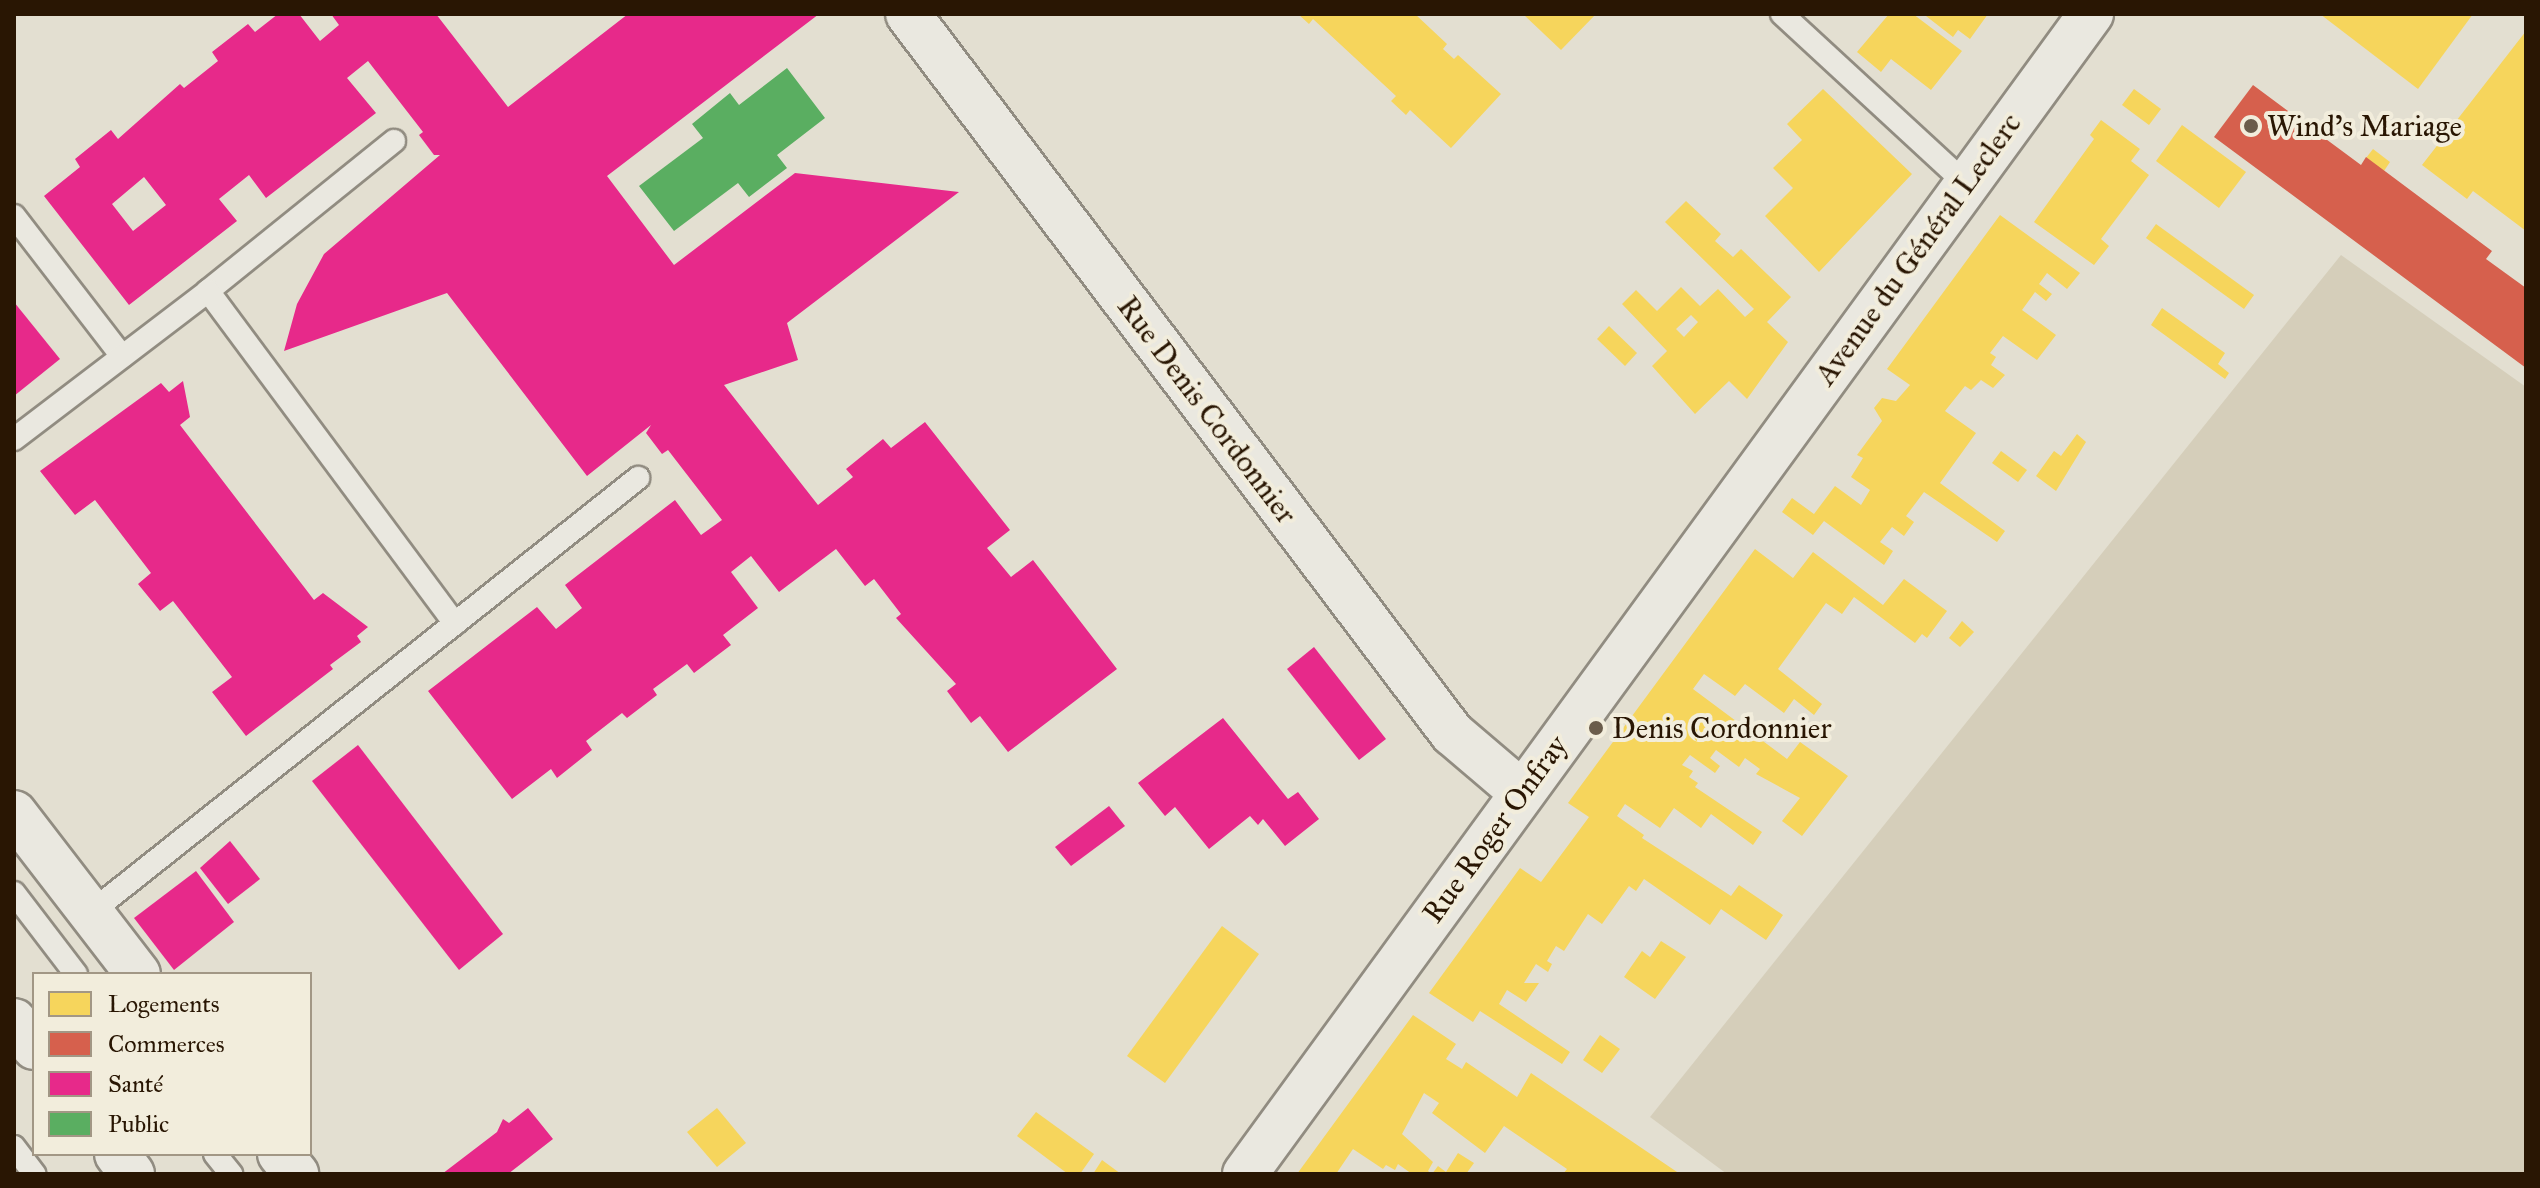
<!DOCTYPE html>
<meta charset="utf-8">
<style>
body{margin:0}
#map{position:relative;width:2540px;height:1188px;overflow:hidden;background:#e3dfd1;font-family:"IM FELL Great Primer",serif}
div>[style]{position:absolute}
.green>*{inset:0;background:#d5ceba}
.homes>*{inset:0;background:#f6d55c}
.shops>*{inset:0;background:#d6604d}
.health>*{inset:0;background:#e7298a}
.public>*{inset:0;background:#5aae61}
.roads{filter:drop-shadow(2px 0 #918c81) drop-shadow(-2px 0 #918c81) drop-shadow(0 2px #918c81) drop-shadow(0 -2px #918c81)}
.lane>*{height:22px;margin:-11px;padding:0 11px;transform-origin:11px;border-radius:11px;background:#eae8e0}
.street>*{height:44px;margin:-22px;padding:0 22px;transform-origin:22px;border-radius:22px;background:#eae8e0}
.secondary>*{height:44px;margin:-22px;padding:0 22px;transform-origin:22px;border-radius:22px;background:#eae8e0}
.dots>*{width:22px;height:22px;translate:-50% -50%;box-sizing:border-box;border:4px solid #f2eddc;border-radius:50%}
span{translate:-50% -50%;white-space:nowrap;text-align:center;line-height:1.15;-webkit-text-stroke:8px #f2eddc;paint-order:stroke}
.poi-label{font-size:30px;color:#291603}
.left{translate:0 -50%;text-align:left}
.street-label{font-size:30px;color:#291603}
.frame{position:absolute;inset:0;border:16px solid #291603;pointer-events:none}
.legend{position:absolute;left:32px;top:972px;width:280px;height:184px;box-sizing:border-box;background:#f2eddc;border:2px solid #a29785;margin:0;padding:10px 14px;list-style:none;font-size:24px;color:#291603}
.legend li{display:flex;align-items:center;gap:16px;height:40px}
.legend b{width:40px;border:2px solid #a29785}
</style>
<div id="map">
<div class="green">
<i style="clip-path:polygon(2341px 255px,2526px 387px,2526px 1174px,1727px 1174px,1650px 1117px)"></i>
</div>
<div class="homes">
<i style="clip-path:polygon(1298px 14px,1415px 14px,1447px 44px,1443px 49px,1454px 59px,1458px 55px,1501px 94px,1451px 148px,1410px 110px,1406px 115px,1391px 101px,1396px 96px,1313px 19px,1309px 24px)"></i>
<i style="clip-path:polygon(1523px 14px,1596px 14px,1561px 50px)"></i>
<i style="clip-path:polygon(1889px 14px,1913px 14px,1962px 51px,1931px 90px,1891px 59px,1881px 72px,1857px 52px)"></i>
<i style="clip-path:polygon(1988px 14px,1970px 39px,1958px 30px,1953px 37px,1926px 16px)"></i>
<i style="clip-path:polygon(2320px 14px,2473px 14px,2418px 89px)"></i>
<i style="clip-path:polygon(2526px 31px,2526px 231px,2473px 191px,2467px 199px,2422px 165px)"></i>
<i style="clip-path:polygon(1823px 89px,1912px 174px,1819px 272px,1765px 216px,1793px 188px,1773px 168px,1802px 140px,1787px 124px)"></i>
<i style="clip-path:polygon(2134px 89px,2161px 109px,2149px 125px,2122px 105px)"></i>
<i style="clip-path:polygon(2101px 120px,2140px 149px,2131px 161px,2149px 175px,2101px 239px,2109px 246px,2094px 265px,2034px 222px,2094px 139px,2090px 135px)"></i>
<i style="clip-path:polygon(2182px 125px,2246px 172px,2219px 208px,2156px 161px)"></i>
<i style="clip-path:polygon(2373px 149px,2390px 162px,2384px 171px,2366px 158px)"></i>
<i style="clip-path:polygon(evenodd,1686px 201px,1721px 234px,1715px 241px,1733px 257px,1741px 249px,1791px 297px,1767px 322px,1788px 342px,1747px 399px,1729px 381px,1695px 414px,1652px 366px,1667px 351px,1622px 304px,1636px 290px,1657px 311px,1681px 287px,1700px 306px,1718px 289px,1745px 317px,1754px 309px,1665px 222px,1686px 201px,1691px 315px,1698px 322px,1684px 337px,1676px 329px,1691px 315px)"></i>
<i style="clip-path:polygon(2000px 215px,2080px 273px,2067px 289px,2047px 273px,2039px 284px,2052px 294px,2046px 301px,2035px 292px,2022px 310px,2056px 335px,2037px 360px,2003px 336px,1990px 353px,1996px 357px,1991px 365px,2005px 375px,1993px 388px,1981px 380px,1971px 390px,1965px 386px,1945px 411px,1976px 433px,1940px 483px,2005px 531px,1997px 542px,1924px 492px,1906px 516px,1914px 522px,1904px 536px,1892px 527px,1880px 542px,1893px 551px,1884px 565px,1824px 521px,1813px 535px,1782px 512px,1792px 498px,1814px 514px,1835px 486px,1861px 505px,1870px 490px,1851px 477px,1863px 458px,1857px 455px,1882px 421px,1874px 408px,1882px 398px,1896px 401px,1910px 385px,1887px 369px)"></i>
<i style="clip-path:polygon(2156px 224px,2254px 295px,2244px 309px,2146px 238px)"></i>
<i style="clip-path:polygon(2162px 308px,2225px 353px,2218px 364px,2229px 373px,2225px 379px,2151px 325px)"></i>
<i style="clip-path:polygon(1609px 326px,1637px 353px,1625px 366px,1597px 339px)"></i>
<i style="clip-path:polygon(2077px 434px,2086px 442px,2056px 491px,2036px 476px,2054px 451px,2061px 456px)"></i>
<i style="clip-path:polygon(2001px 451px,2027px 470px,2018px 482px,1992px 463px)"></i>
<i style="clip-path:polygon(1755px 549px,1793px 578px,1813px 552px,1883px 605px,1904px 579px,1947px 611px,1927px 638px,1922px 634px,1915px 643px,1854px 597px,1842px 614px,1826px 603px,1778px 669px,1822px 704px,1814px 715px,1794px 699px,1784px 713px,1745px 684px,1735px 696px,1704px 674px,1693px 689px,1787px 759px,1800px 742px,1848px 776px,1802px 836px,1782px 821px,1800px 798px,1756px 774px,1760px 769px,1745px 758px,1739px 767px,1716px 750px,1710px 758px,1720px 766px,1715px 773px,1690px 755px,1682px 765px,1693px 771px,1689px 777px,1698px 783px,1695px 787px,1762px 832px,1753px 845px,1711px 814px,1701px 828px,1674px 808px,1660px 828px,1625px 804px,1617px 816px,1644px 835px,1642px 838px,1731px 896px,1739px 885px,1783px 915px,1766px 940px,1721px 909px,1710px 925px,1644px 879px,1636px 891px,1629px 886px,1602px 924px,1588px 914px,1564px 951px,1556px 946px,1547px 961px,1552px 964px,1548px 972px,1536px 964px,1524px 983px,1539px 983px,1526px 1002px,1507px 990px,1499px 1004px,1570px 1052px,1562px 1064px,1480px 1011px,1473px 1022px,1429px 993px,1520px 868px,1541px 882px,1589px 817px,1568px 803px)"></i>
<i style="clip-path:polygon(1962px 621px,1974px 632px,1960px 647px,1949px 638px)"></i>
<i style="clip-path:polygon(1222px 926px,1259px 954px,1165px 1083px,1127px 1056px)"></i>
<i style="clip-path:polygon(1661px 941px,1686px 957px,1655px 999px,1624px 977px,1642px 951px,1650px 957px)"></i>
<i style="clip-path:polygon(1413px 1015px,1456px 1044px,1446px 1059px,1462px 1069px,1466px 1062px,1517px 1097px,1531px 1073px,1680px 1174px,1563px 1174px,1567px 1169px,1504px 1126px,1485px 1153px,1432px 1113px,1439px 1103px,1424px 1093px,1402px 1134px,1433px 1162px,1428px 1171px,1432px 1174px,1438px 1166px,1446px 1172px,1458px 1153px,1474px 1163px,1466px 1174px,1412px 1174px,1398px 1164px,1395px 1170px,1386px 1165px,1383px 1169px,1353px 1149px,1336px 1174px,1297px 1174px)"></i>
<i style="clip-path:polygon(1600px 1035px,1620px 1049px,1602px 1073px,1583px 1060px)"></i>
<i style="clip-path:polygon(717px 1108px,746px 1143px,717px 1167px,687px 1132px)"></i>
<i style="clip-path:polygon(1036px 1112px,1094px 1154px,1080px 1174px,1068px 1174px,1017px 1136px)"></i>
<i style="clip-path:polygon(1102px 1160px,1121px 1174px,1093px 1174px)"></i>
</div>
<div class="shops">
<i style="clip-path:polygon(2253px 85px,2361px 165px,2366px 157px,2492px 251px,2486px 259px,2526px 288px,2526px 368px,2214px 137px)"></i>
</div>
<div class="health">
<i style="clip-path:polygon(evenodd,278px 14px,299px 14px,320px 41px,339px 25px,331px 14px,436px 14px,508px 107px,628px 14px,819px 14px,607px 176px,674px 265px,795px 173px,959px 192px,787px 323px,798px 360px,724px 385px,818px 505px,853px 477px,846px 469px,883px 439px,891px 448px,925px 422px,1010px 530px,987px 548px,1011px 577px,1033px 560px,1117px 669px,1008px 752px,980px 716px,971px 723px,947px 691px,956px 684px,896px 618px,901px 614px,874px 579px,865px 586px,836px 549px,779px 592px,751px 556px,731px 572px,758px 608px,723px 635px,731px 645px,694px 673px,687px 664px,653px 689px,657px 695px,627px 718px,622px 713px,586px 741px,592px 750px,557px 778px,551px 769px,512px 799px,428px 691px,537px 607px,556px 629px,582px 608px,565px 585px,675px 500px,701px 535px,722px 520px,668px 450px,662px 454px,646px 433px,651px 425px,587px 476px,447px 293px,284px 351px,297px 304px,324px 254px,440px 155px,434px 155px,419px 135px,423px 132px,368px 61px,347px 78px,376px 113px,266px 198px,249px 175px,219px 199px,237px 221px,129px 305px,44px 196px,80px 167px,75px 159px,111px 130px,118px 139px,180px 84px,184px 88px,218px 61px,212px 52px,248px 24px,255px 32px,278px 14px,144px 177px,166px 205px,133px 231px,112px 204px,144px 177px)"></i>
<i style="clip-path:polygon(14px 302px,60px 359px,14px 396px)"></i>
<i style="clip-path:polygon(183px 381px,190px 417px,180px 425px,314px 600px,323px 593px,368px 627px,357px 636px,361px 642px,330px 665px,333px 669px,246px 736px,212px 692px,232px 677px,173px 601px,160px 611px,138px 584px,151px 573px,95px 500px,75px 515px,40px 471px,161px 383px,169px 392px)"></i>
<i style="clip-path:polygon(1314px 647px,1386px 739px,1359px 760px,1287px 669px)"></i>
<i style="clip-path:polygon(1223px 718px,1288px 799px,1298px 792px,1319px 819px,1285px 846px,1263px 819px,1258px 825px,1250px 816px,1209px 849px,1175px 807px,1165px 816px,1138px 783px)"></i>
<i style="clip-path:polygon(358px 745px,503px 934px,459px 970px,312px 781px)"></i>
<i style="clip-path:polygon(1109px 806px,1125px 826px,1071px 866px,1055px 847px)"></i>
<i style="clip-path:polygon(230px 841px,260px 879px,228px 904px,200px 868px)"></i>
<i style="clip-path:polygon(196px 871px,234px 922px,174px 970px,134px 918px)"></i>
<i style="clip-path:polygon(528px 1108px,553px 1139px,508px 1174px,442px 1174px,497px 1132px,503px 1119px,509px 1123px)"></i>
</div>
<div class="public">
<i style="clip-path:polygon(787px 68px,825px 118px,777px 155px,787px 168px,749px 197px,738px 183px,674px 231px,639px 186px,703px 138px,692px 124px,730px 93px,739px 105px)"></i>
</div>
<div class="roads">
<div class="lane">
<i style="left:1782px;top:14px;width:251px;rotate:42.7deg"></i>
<i style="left:14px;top:216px;width:177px;rotate:52.4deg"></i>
<i style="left:208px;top:291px;width:239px;rotate:-38.9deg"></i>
<i style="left:14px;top:439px;width:244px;rotate:-37.3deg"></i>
<i style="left:208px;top:291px;width:414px;rotate:53.4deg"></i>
<i style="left:14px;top:893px;width:102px;rotate:52.6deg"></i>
<i style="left:90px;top:913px;width:700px;rotate:-38.44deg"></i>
<i style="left:14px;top:1147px;width:34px;rotate:53deg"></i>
<i style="left:215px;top:1154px;width:26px;rotate:51deg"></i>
</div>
<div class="street">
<i style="left:908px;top:14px;width:902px;rotate:52.89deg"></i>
<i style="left:1452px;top:733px;width:91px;rotate:40.5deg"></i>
<i style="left:14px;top:813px;width:203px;rotate:52.4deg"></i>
<i style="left:280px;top:1154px;width:26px;rotate:51deg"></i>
</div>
<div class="secondary">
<i style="left:14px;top:1021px;width:33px;rotate:52deg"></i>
<i style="left:117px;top:1154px;width:25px;rotate:53deg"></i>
<i style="left:1245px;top:1174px;width:1436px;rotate:-53.9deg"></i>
</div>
</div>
<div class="dots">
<i style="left:2251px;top:126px;background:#6a5c4b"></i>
<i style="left:1596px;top:728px;background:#6a5c4b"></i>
</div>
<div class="poi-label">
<span class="left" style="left:2267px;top:126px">Wind's Mariage</span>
<span class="left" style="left:1612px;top:728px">Denis Cordonnier</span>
</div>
<div class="street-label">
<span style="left:1918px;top:249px;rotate:-54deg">Avenue du Général Leclerc</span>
<span style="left:1207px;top:410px;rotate:53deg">Rue Denis Cordonnier</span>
<span style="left:1495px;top:829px;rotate:-54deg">Rue Roger Onfray</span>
</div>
<div class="frame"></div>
<ul class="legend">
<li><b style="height:22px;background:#f6d55c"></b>Logements</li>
<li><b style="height:22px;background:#d6604d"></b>Commerces</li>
<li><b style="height:22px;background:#e7298a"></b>Santé</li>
<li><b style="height:22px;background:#5aae61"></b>Public</li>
</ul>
</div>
